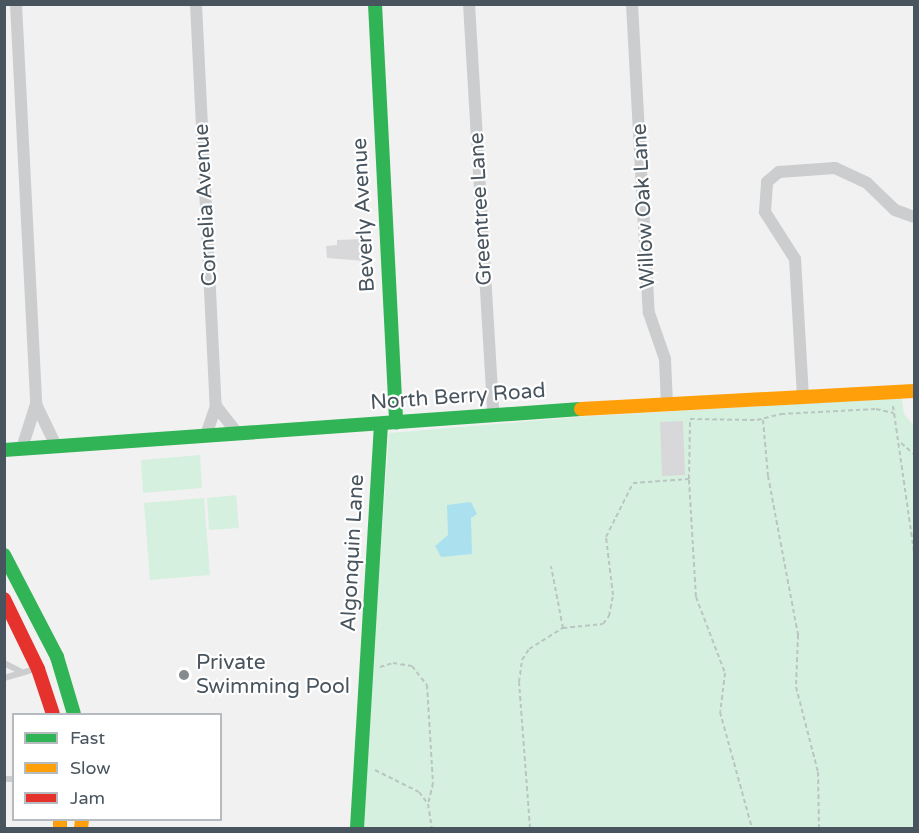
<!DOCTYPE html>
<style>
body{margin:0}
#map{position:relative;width:919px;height:833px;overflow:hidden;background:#f2f1f1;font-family:"Varela Round",sans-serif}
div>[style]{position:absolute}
.green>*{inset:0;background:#d6f0df}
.water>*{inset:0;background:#abe1ee}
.building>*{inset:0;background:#d8d8da}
.path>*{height:2px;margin-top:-1px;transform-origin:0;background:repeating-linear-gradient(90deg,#b9c5c1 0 4.5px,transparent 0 7.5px)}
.lane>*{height:6px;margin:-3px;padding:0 3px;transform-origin:3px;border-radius:3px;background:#cbcdcf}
.street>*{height:12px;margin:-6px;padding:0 6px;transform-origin:6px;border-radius:6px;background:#cbcdcf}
.fast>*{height:14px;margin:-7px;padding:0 7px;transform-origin:7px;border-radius:7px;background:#30b455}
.slow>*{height:14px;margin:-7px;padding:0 7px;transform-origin:7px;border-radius:7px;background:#ff9f0a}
.jam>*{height:14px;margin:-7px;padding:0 7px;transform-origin:7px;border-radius:7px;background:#e5322d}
.dots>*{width:16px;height:16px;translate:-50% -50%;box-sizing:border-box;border:3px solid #fff;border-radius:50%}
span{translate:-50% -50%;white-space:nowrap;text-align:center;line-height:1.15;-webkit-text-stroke:4.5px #fff;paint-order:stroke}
.street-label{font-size:21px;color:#48545e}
.poi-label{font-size:21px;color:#48545e}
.left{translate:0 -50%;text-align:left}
.frame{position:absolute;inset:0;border:6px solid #48545e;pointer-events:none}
.legend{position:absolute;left:12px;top:713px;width:210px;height:108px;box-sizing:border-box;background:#fff;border:2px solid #b6bbbf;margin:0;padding:8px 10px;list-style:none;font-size:18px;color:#48545e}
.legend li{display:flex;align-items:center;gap:12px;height:30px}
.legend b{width:30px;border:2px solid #b6bbbf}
</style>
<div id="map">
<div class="green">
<i style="clip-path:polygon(902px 398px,904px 414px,914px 426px,914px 828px,361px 828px,389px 433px,590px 416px)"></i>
<i style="clip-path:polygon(200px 455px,202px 488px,143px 493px,141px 460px)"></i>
<i style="clip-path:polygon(236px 495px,239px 528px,209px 530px,207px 498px)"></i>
<i style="clip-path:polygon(204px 498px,210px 575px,150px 580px,144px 503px)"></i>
</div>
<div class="water">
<i style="clip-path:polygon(471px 502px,477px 514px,471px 518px,472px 554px,441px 557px,435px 546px,448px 535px,447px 505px)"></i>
</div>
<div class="building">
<i style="clip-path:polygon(363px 239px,364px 261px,327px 258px,326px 246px,337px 245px,337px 240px)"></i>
<i style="clip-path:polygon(683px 421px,685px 475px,662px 476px,660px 422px)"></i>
</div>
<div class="path">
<i style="left:893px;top:406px;width:148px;rotate:81.8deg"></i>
<i style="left:763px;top:420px;width:56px;rotate:84.9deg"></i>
<i style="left:768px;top:476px;width:162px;rotate:79.3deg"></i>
<i style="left:798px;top:635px;width:52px;rotate:92.2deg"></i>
<i style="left:796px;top:687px;width:88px;rotate:75.5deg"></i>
<i style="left:818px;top:772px;width:56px;rotate:89deg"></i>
<i style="left:901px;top:443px;width:17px;rotate:40deg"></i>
<i style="left:689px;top:480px;width:117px;rotate:86.6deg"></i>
<i style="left:696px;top:597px;width:81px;rotate:69.1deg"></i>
<i style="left:725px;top:673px;width:39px;rotate:97deg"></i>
<i style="left:720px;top:712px;width:120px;rotate:74.6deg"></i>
<i style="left:563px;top:628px;width:40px;rotate:-5.7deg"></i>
<i style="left:603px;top:624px;width:10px;rotate:-53deg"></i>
<i style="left:609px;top:616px;width:21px;rotate:-79deg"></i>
<i style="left:613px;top:595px;width:58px;rotate:-96.9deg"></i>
<i style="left:606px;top:537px;width:60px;rotate:-63.4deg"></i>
<i style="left:633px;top:483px;width:56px;rotate:-4.1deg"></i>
<i style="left:689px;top:479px;width:60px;rotate:-89deg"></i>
<i style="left:690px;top:419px;width:67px;rotate:0.9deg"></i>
<i style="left:757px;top:420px;width:25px;rotate:-14deg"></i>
<i style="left:781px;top:414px;width:95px;rotate:-3deg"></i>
<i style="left:876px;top:409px;width:18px;rotate:13deg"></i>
<i style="left:380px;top:667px;width:14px;rotate:-17deg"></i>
<i style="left:393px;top:663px;width:19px;rotate:9deg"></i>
<i style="left:412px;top:666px;width:24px;rotate:52deg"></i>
<i style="left:427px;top:685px;width:98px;rotate:86.5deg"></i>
<i style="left:433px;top:783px;width:22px;rotate:103deg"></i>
<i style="left:375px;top:770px;width:49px;rotate:26.6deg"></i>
<i style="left:419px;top:792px;width:15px;rotate:53deg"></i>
<i style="left:428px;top:804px;width:24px;rotate:81deg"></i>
<i style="left:530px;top:828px;width:146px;rotate:-94.3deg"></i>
<i style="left:519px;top:682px;width:22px;rotate:-82deg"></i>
<i style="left:522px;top:660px;width:13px;rotate:-58deg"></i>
<i style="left:529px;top:649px;width:40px;rotate:-32deg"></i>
<i style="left:563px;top:628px;width:63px;rotate:-101deg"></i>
</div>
<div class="lane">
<i style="left:4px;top:663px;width:20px;rotate:27deg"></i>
<i style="left:4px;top:678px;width:33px;rotate:-16deg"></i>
<i style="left:4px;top:779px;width:10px"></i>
</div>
<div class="street">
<i style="left:16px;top:4px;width:400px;rotate:87.1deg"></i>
<i style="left:196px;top:4px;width:402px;rotate:87.2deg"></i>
<i style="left:469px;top:4px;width:411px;rotate:86.6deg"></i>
<i style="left:632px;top:4px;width:309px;rotate:86.9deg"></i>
<i style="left:649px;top:313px;width:49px;rotate:70.8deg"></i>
<i style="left:665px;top:359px;width:46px;rotate:87.5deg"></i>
<i style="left:803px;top:397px;width:138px;rotate:-93.3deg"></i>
<i style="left:795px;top:259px;width:56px;rotate:-122.6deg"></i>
<i style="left:765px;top:212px;width:30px;rotate:-86deg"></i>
<i style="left:767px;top:182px;width:16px;rotate:-40deg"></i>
<i style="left:779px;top:172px;width:56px;rotate:-4.1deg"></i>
<i style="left:835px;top:168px;width:35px;rotate:25deg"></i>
<i style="left:867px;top:183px;width:39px;rotate:44deg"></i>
<i style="left:895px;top:210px;width:20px;rotate:20deg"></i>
<i style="left:206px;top:435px;width:31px;rotate:-71deg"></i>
<i style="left:216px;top:406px;width:34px;rotate:52deg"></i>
<i style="left:22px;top:448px;width:46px;rotate:-72.3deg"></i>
<i style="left:36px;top:404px;width:47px;rotate:64.5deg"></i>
</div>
<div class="fast">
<i style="left:375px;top:4px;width:419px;rotate:87.1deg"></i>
<i style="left:4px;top:450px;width:578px;rotate:-4.06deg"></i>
<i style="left:4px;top:555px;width:115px;rotate:62.5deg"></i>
<i style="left:57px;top:657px;width:59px;rotate:73.4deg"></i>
<i style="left:357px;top:828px;width:405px;rotate:-86.6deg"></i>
</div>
<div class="slow">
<i style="left:581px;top:409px;width:333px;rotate:-3.1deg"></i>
<i style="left:60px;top:820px;width:8px;rotate:90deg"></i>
<i style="left:81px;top:828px;width:8px;rotate:-83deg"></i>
</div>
<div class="jam">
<i style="left:4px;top:599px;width:78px;rotate:64.1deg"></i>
<i style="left:38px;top:669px;width:47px;rotate:71.6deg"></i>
</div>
<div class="dots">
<i style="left:184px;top:675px;background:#848b91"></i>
</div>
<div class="street-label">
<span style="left:206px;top:205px;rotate:-93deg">Cornelia Avenue</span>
<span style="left:644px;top:206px;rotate:-93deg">Willow Oak Lane</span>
<span style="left:481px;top:209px;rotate:-93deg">Greentree Lane</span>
<span style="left:364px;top:215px;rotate:-93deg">Beverly Avenue</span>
<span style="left:458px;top:397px;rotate:-4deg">North Berry Road</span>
<span style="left:353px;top:553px;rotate:-87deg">Algonquin Lane</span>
</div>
<div class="poi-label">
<span class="left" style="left:196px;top:675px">Private<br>Swimming Pool</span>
</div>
<div class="frame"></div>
<ul class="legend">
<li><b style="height:8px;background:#30b455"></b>Fast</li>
<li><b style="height:8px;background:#ff9f0a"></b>Slow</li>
<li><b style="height:8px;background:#e5322d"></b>Jam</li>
</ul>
</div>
